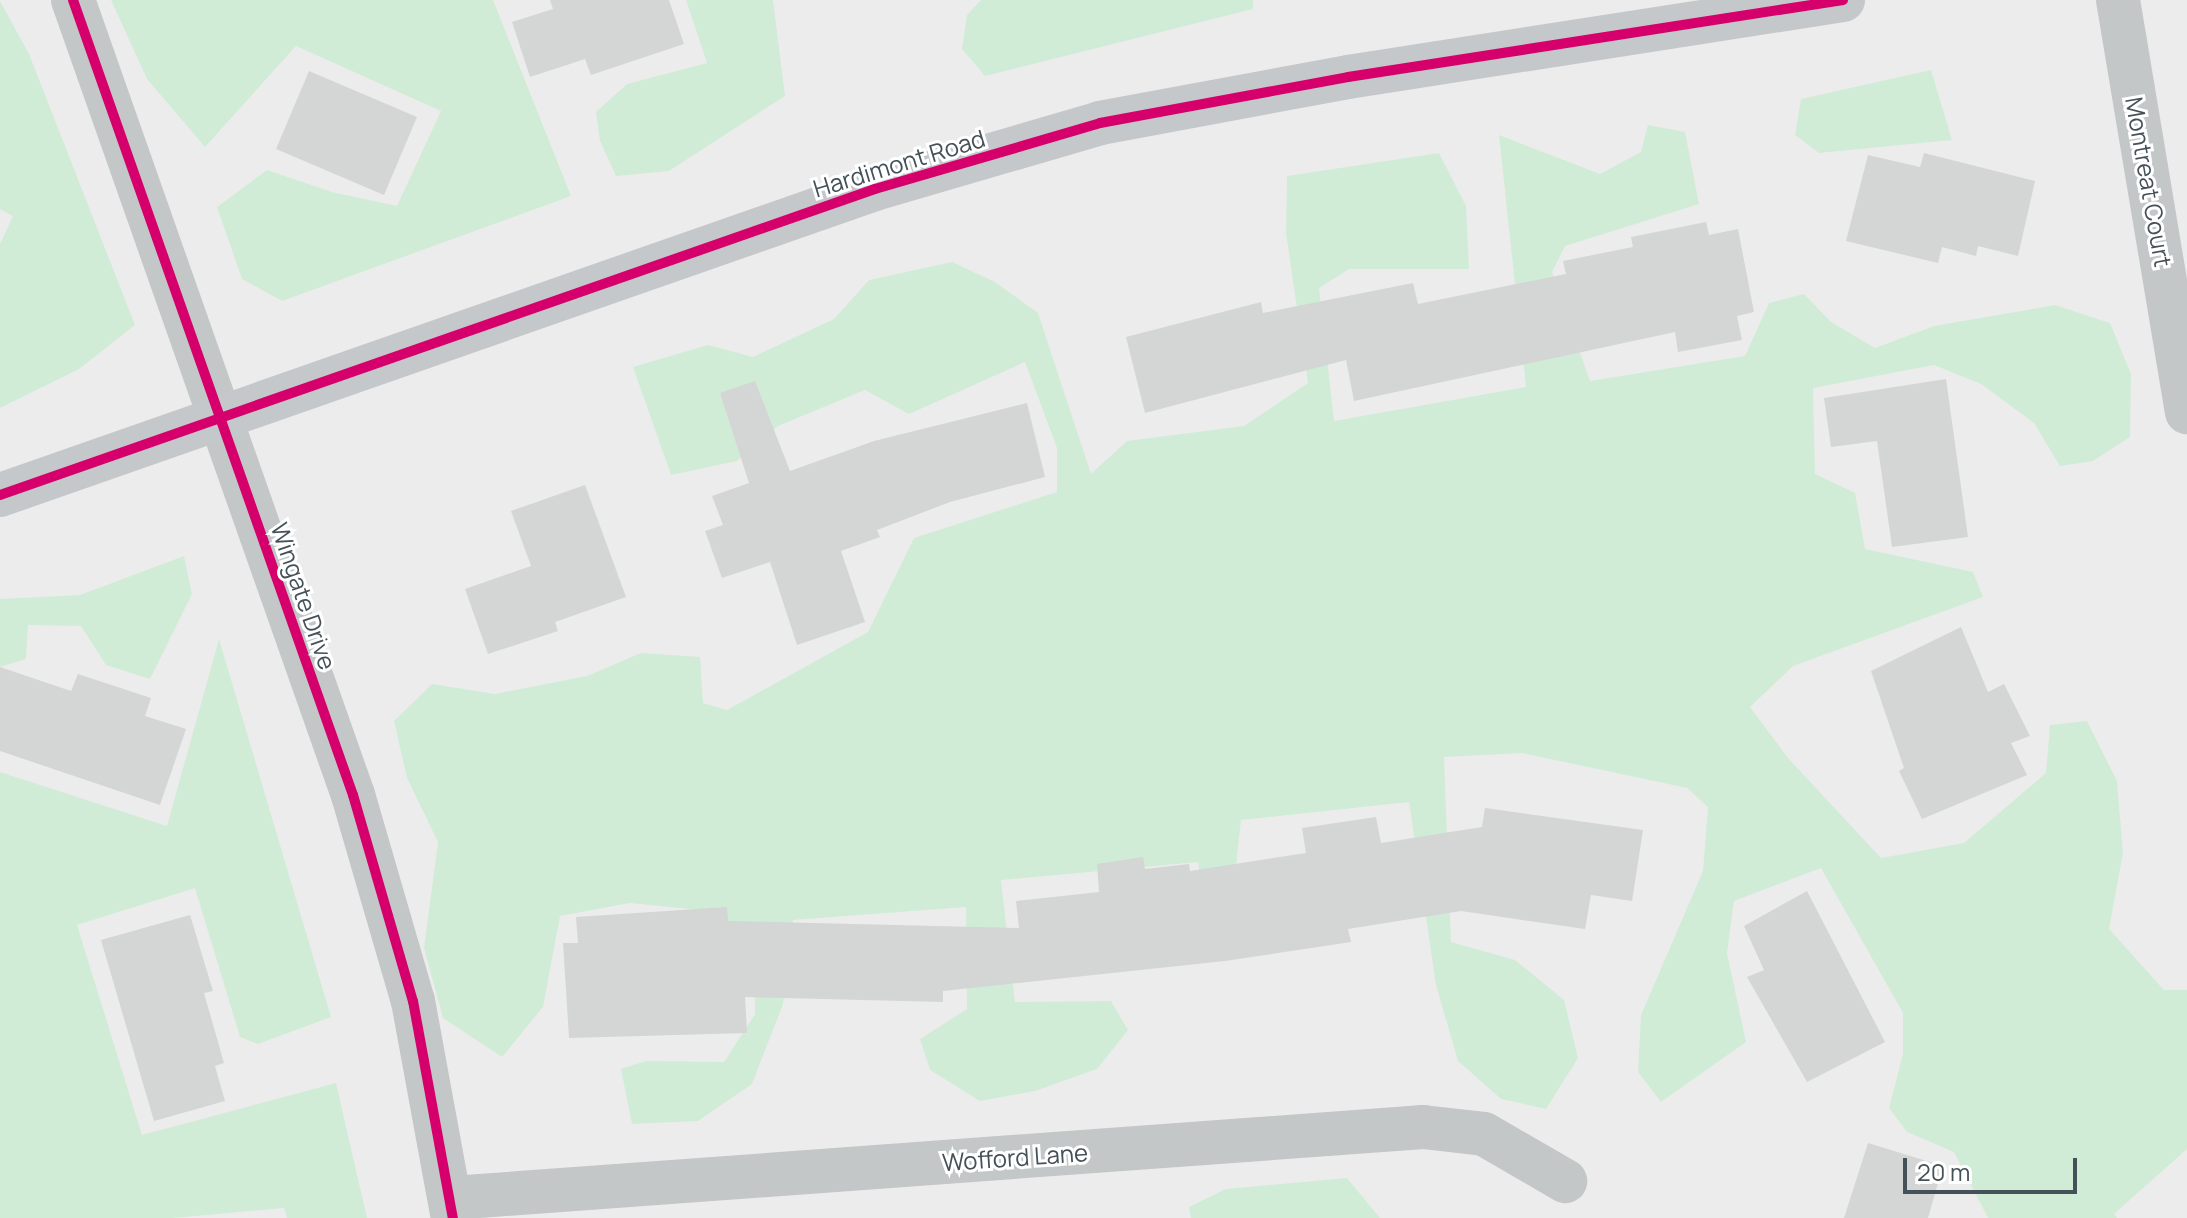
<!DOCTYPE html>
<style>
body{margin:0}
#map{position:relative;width:2187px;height:1218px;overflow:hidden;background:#edecec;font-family:Manrope,sans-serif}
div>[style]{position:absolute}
.green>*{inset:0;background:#d0ecd7}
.building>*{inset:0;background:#d4d5d5}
.street>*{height:44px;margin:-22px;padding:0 22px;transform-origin:22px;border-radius:22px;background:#c3c7c8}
.secondary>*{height:44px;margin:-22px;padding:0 22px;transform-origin:22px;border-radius:22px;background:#c5c8ca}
.cycleway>*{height:10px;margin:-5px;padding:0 5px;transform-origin:5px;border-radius:5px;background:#d6006c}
span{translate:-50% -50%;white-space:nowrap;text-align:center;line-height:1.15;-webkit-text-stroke:6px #fff;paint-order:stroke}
.street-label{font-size:24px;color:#445158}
.scale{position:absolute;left:1903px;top:1158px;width:174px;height:36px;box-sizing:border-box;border:4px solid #445158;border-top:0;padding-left:10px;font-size:24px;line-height:28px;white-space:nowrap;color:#445158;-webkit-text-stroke:6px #fff;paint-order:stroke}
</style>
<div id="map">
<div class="green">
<i style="clip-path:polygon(111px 0,493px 0,571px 196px,282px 301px,242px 279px,217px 207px,267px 170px,332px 192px,397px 206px,441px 111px,296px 46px,205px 147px,147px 79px)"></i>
<i style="clip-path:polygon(686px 0,773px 0,785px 96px,669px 171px,616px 176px,600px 141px,596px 112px,627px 84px,707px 63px)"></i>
<i style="clip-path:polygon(981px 0,1253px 0,1253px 9px,985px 76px,962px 49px,967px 15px)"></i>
<i style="clip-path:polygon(0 1px,29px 54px,135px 325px,79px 369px,0 408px,0 244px,13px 216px,0 209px)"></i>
<i style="clip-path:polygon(1931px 70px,1952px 140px,1819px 153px,1795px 135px,1801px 99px)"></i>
<i style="clip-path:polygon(1648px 125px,1685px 132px,1699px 204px,1565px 246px,1552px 272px,1590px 381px,1745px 356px,1769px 303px,1804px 294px,1831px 322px,1875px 348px,1934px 326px,2055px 305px,2110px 323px,2131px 374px,2130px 437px,2093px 461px,2060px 466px,2034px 423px,1981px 384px,1934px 365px,1813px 388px,1815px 474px,1855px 493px,1865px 549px,1973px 572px,1983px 597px,1793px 666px,1750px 707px,1788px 758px,1881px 858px,1964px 843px,2046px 773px,2050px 725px,2087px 721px,2117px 781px,2123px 853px,2109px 929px,2164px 990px,2187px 990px,2187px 1149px,2114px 1214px,2117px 1218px,1988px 1218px,1954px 1152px,1907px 1132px,1889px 1108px,1903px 1054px,1903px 1013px,1821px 868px,1734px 901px,1727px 953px,1746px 1042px,1661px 1102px,1638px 1072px,1641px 1015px,1703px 871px,1708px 807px,1687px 788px,1522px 753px,1444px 757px,1451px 942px,1515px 960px,1564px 1000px,1578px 1058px,1546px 1109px,1501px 1099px,1458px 1061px,1436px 985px,1409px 802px,1241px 820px,1226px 958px,1211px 953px,1198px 862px,1001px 880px,1015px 1002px,1111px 1001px,1128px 1030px,1097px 1069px,1035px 1091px,980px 1101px,930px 1070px,920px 1039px,967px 1009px,966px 907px,793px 920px,783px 1004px,752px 1084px,698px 1121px,632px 1124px,621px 1069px,646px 1061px,724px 1062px,755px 1014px,754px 936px,699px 910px,630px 903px,560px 916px,543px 1007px,502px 1057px,443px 1018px,424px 948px,438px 842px,407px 778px,394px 721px,432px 684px,495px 694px,587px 676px,641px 653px,700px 657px,703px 703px,727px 710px,868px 632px,914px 538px,1057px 492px,1057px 448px,1025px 362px,909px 414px,865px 390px,778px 426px,737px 461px,671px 475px,633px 367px,708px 345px,753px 357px,834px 319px,869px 280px,952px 262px,995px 282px,1038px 313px,1091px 474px,1127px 441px,1244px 426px,1308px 383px,1286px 233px,1287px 176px,1439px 153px,1466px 206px,1469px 269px,1349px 269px,1319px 288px,1334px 421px,1526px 387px,1499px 135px,1600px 174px,1641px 152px)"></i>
<i style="clip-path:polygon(184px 556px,192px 594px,150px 679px,106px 665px,81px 626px,28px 625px,26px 659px,0 667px,0 599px,80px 595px)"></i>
<i style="clip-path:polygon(219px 639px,331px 1017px,258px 1044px,240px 1037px,195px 888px,77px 925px,142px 1135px,336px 1083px,367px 1218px,287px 1218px,284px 1208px,173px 1218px,0 1218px,0 772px,167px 826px)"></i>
<i style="clip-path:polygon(1347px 1178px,1380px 1218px,1191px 1218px,1189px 1207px,1226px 1189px)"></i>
</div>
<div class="building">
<i style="clip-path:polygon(550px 0,669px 0,684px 44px,591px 75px,585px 59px,530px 77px,512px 22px,553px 9px)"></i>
<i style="clip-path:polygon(309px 71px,417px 117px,384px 195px,276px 149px)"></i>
<i style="clip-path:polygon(1924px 153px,2035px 181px,2018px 256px,1978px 246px,1976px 256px,1942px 247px,1938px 263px,1846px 241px,1868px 155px,1920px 167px)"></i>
<i style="clip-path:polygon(1706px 222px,1709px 235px,1738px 229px,1754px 312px,1737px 316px,1742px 340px,1678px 352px,1675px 332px,1354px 401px,1346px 360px,1145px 413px,1126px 337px,1261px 302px,1263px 313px,1413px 283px,1418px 304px,1566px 274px,1563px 261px,1633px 247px,1631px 237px)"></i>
<i style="clip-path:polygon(1946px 379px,1968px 537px,1892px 547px,1877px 441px,1831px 447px,1824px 398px)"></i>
<i style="clip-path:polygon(755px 381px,790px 471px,874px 441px,1027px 403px,1045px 477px,950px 502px,877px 530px,880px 537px,841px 551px,865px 622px,797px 645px,770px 562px,722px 578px,705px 531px,723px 525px,712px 496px,749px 483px,720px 393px)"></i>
<i style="clip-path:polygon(585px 485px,626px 597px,555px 622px,558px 631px,488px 654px,465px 589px,531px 566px,511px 511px)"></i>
<i style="clip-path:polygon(1961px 627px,1988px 692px,2004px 684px,2030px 736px,2011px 743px,2027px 775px,1922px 819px,1899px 771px,1904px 768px,1871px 671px)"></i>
<i style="clip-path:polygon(0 667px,71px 691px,78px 674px,151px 698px,145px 716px,186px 729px,160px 805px,0 751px)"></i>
<i style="clip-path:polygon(1485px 808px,1643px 830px,1632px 901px,1591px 895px,1585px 929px,1461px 911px,1348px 929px,1351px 942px,1225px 961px,943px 991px,943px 1002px,745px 997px,747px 1033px,569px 1038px,563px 943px,578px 943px,576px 917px,727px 907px,728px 921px,1019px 928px,1016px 901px,1099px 892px,1097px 864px,1143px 857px,1145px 869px,1189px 864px,1190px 871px,1306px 853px,1302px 828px,1376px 817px,1381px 843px,1482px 827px)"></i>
<i style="clip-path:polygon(1807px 891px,1885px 1042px,1807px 1082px,1747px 977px,1764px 970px,1744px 926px)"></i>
<i style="clip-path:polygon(190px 915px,213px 991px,204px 993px,224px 1063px,215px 1066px,225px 1101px,154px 1121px,101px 940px)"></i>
<i style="clip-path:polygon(1868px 1143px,1943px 1166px,1928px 1218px,1844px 1218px)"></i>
</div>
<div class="street">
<i style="left:73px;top:0;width:843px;rotate:70.6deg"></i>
<i style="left:353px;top:795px;width:215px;rotate:73.8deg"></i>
<i style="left:413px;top:1001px;width:221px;rotate:79.6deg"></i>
<i style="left:2118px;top:0;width:418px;rotate:80.5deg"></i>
<i style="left:452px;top:1198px;width:974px;rotate:-4.18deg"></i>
<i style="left:1423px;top:1127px;width:61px;rotate:6.5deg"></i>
<i style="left:1484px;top:1134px;width:94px;rotate:30.1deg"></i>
</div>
<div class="secondary">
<i style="left:0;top:495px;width:927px;rotate:-19.28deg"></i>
<i style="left:875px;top:189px;width:234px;rotate:-16.3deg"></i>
<i style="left:1100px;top:123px;width:252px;rotate:-10.5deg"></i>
<i style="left:1348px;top:77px;width:501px;rotate:-8.84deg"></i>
</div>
<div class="cycleway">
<i style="left:73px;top:0;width:843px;rotate:70.6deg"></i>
<i style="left:353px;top:795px;width:215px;rotate:73.8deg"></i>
<i style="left:413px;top:1001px;width:221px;rotate:79.6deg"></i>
<i style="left:0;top:495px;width:927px;rotate:-19.28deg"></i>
<i style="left:875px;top:189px;width:234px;rotate:-16.3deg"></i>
<i style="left:1100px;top:123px;width:252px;rotate:-10.5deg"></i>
<i style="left:1348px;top:77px;width:501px;rotate:-8.84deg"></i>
</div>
<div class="street-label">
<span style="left:899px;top:163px;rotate:-17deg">Hardimont Road</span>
<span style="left:2149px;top:182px;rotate:80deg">Montreat Court</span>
<span style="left:304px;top:596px;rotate:71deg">Wingate Drive</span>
<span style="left:1015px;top:1157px;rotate:-4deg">Wofford Lane</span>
</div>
<div class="scale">20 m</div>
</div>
